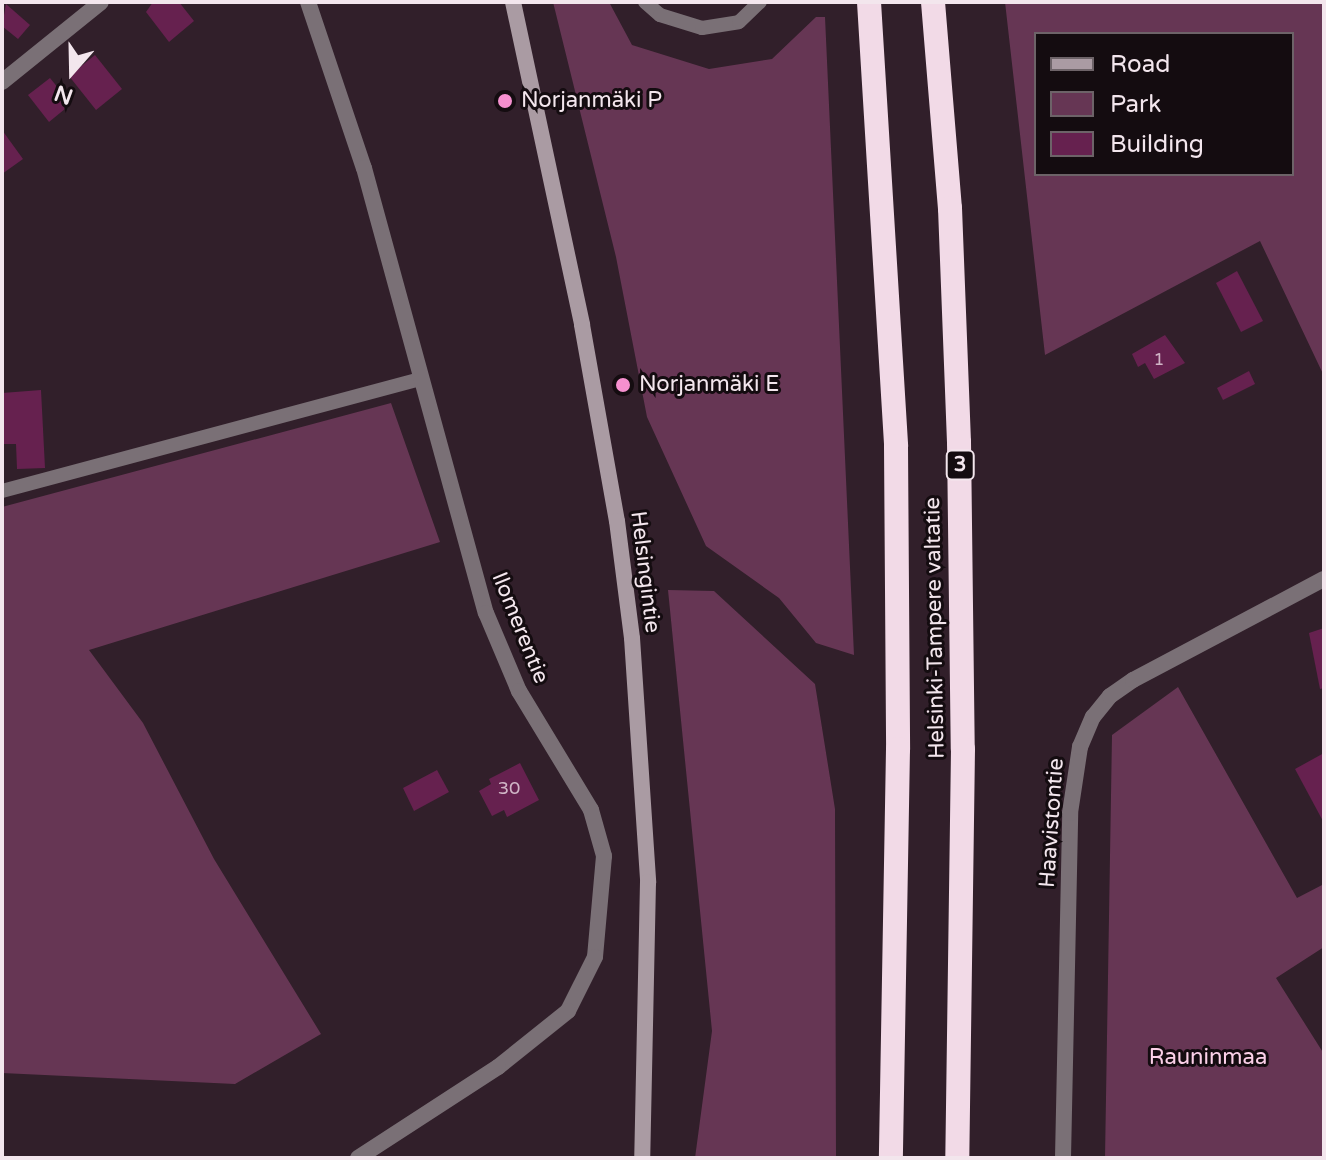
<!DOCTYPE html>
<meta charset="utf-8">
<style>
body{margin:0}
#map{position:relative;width:1326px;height:1160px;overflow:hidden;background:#311f2a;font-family:"Varela Round",sans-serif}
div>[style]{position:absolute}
.green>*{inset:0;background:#663654}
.building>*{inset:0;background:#66214f}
.service>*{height:14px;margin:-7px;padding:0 7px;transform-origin:7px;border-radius:7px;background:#7a7076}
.minor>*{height:16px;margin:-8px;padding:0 8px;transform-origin:8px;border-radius:8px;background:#7a7076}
.secondary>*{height:16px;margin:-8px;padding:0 8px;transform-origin:8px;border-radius:8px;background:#aa9ba3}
.motorway>*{height:24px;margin:-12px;padding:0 12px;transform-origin:12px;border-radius:12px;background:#f2dae7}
.dots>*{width:22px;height:22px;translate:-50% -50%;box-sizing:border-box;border:4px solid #140c10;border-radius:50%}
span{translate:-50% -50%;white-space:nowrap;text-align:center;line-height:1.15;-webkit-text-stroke:6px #140c10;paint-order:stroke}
.number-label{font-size:18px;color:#d0b5c6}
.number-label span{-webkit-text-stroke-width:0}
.shield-label span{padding:2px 6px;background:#140c10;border:2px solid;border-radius:6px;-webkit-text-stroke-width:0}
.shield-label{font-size:20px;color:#f3e6ed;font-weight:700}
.poi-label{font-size:22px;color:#f3e6ed}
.left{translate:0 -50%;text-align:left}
.street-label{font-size:22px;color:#f3e6ed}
.park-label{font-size:22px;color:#fbd0e8}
.frame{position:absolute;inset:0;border:4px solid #f3e6ed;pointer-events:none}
.legend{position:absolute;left:1034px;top:32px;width:260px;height:144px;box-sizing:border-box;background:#140c10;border:2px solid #6d6368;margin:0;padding:10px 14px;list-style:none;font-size:24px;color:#f3e6ed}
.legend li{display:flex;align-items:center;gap:16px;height:40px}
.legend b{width:40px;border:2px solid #6d6368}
.north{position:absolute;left:32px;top:32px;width:80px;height:80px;-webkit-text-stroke:6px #140c10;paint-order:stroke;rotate:200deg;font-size:22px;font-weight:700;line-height:32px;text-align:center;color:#f3e6ed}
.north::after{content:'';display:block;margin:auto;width:28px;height:36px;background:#f3e6ed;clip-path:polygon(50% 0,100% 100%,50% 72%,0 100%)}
</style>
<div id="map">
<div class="green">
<i style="clip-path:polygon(553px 2px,609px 2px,632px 45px,709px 69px,772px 59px,816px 17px,825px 17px,854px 655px,816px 643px,779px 598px,706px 546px,647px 417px,616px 257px)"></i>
<i style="clip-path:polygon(evenodd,1005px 2px,1324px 2px,1324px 376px,1260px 241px,1045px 355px,1005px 2px,1036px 34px,1292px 34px,1292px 174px,1036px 174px,1036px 34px)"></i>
<i style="clip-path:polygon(391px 403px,440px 542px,89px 650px,143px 723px,214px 859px,321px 1034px,235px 1084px,2px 1073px,2px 507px)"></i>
<i style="clip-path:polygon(668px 590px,714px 591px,815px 684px,835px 809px,836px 1158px,695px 1158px,712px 1031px)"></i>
<i style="clip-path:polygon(1178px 687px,1297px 898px,1324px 884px,1324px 947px,1276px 978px,1324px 1054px,1324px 1158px,1105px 1158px,1112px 735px)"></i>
</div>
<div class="building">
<i style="clip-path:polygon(153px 2px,179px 2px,194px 21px,169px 42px,146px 12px)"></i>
<i style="clip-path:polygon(6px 4px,30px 25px,18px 39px,2px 26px)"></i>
<i style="clip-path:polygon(95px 55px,122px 89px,96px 110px,69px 76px)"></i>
<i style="clip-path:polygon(50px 78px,71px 104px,49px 122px,28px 95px)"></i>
<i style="clip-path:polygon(2px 130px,23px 159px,2px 174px)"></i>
<i style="clip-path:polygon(1237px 271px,1263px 321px,1241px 332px,1216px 283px)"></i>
<i style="clip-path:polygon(1165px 335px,1185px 363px,1154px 379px,1145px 363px,1138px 367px,1132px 354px)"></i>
<i style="clip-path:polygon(1249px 371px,1255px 384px,1223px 400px,1217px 388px)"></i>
<i style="clip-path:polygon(41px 390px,45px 468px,17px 469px,16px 444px,3px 444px,2px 393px)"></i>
<i style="clip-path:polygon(1324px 628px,1324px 688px,1320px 689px,1309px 633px)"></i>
<i style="clip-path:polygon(1324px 753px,1324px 823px,1295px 769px)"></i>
<i style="clip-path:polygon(520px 763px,539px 800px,507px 817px,504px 810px,492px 816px,479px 791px,491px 784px,489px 779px)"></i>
<i style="clip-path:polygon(437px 770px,449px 792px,414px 811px,403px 788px)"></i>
</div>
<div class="service">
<i style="left:645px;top:2px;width:20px;rotate:41deg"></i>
<i style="left:660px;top:15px;width:44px;rotate:17.2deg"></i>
<i style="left:702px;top:28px;width:37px;rotate:-9deg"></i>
<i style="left:739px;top:22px;width:29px;rotate:-44deg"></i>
<i style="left:2px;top:491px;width:434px;rotate:-15deg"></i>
</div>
<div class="minor">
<i style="left:308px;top:2px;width:175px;rotate:71.4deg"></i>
<i style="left:364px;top:168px;width:461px;rotate:74.7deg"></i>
<i style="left:486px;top:613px;width:85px;rotate:67.1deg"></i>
<i style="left:519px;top:691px;width:139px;rotate:58.8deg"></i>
<i style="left:591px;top:810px;width:48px;rotate:74.2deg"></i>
<i style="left:604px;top:856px;width:101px;rotate:95.1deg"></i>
<i style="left:595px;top:957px;width:60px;rotate:116.6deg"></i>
<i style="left:568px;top:1011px;width:90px;rotate:141.3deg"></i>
<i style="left:498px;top:1067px;width:167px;rotate:147deg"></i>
<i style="left:2px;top:82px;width:127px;rotate:-38.9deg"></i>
<i style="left:1063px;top:1158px;width:345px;rotate:-88.8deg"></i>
<i style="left:1070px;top:813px;width:67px;rotate:-81.4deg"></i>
<i style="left:1080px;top:747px;width:33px;rotate:-67deg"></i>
<i style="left:1093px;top:717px;width:27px;rotate:-51deg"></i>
<i style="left:1110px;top:696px;width:28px;rotate:-35deg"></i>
<i style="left:1133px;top:680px;width:216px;rotate:-27.9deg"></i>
</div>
<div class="secondary">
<i style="left:513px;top:2px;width:330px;rotate:77.9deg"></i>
<i style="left:582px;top:325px;width:199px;rotate:79.9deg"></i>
<i style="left:617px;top:521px;width:118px;rotate:82.7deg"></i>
<i style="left:632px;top:638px;width:245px;rotate:86.2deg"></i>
<i style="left:648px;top:882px;width:276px;rotate:91.2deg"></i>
</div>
<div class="motorway">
<i style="left:869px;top:2px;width:445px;rotate:86.5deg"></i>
<i style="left:896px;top:446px;width:303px;rotate:89.6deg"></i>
<i style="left:898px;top:749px;width:409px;rotate:91deg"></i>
<i style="left:933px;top:2px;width:207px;rotate:85.3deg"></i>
<i style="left:950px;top:208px;width:234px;rotate:87.8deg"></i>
<i style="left:959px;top:442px;width:307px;rotate:89.3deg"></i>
<i style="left:963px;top:749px;width:409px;rotate:90.8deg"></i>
</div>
<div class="dots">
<i style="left:505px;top:101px;background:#f690cf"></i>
<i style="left:623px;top:385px;background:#f690cf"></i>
</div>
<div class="number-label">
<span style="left:1159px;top:359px">1</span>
<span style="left:509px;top:788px">30</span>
</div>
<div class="shield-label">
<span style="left:960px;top:465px">3</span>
</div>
<div class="poi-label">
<span class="left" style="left:521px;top:101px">Norjanmäki P</span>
<span class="left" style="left:639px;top:385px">Norjanmäki E</span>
</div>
<div class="street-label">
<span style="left:645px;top:572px;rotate:83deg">Helsingintie</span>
<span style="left:520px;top:628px;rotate:68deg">Ilomerentie</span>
<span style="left:935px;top:628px;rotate:-91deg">Helsinki-Tampere valtatie</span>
<span style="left:1052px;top:823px;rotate:-86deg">Haavistontie</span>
</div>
<div class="park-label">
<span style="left:1208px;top:1058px">Rauninmaa</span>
</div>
<div class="frame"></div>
<ul class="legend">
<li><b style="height:10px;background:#aa9ba3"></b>Road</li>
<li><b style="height:22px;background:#663654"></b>Park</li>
<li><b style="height:22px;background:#66214f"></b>Building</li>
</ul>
<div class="north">N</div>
</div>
